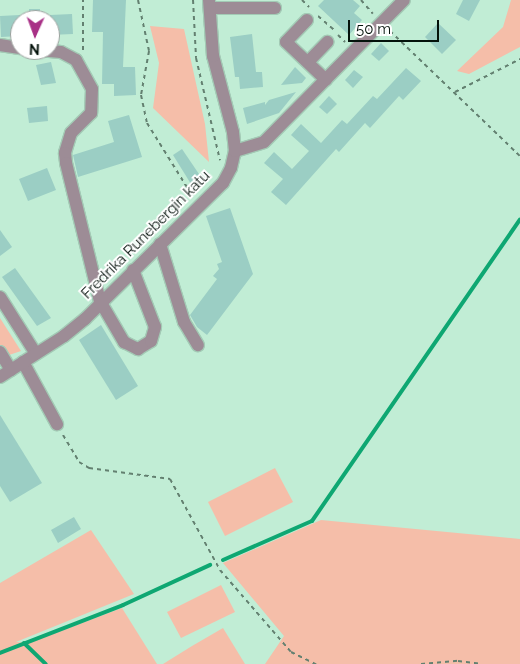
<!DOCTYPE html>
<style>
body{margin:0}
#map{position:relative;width:520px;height:664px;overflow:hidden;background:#c1edd5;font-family:Raleway,sans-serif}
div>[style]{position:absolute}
.green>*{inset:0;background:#f5bea9}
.stream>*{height:4px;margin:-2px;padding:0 2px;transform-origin:2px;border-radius:2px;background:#0ea772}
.building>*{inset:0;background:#9bcec4}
.path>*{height:2px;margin-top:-1px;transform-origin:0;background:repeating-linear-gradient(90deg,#638070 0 4px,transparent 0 8px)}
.roads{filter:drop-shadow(1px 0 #a3cab5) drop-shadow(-1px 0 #a3cab5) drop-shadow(0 1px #a3cab5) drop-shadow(0 -1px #a3cab5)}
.minor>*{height:12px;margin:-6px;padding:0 6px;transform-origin:6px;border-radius:6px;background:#9d8c96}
span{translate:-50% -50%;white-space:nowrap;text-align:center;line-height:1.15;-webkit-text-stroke:4px #fff;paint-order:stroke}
.street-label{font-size:15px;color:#04120b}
.north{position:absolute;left:10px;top:10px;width:50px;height:50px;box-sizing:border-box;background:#fff;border:1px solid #9ba09d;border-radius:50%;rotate:182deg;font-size:14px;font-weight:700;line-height:20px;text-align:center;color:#04120b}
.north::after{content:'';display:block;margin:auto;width:18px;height:22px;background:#a83086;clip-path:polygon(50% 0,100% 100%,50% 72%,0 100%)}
.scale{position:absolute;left:348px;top:20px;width:91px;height:22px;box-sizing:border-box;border:2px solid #04120b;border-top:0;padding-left:6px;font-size:15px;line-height:18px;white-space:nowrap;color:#04120b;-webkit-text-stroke:4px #fff;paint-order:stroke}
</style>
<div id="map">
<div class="green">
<i style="clip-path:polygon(511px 0,520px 0,520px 47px,469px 74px,457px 71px,503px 27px)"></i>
<i style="clip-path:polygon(150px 26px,184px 29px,205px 124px,209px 162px,153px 108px,159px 63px)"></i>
<i style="clip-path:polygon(0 318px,21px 351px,0 358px)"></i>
<i style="clip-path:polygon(275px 468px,293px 502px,225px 536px,208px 502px)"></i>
<i style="clip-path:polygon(321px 520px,520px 539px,520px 664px,265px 664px,284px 636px,223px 563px)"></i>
<i style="clip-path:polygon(91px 530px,134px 594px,16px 642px,29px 643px,122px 608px,157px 664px,0 664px,0 583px)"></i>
<i style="clip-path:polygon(221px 585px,235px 612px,181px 638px,167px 612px)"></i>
<i style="clip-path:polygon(223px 628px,245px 664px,163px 664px,192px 646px)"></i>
</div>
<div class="stream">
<i style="left:223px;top:560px;width:97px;rotate:-23.7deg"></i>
<i style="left:312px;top:521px;width:366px;rotate:-55.4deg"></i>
<i style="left:24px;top:643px;width:30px;rotate:44deg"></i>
<i style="left:0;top:653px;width:132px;rotate:-21.3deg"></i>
<i style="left:123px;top:605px;width:96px;rotate:-24.7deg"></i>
</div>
<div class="building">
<i style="clip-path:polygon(93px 0,126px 0,123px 67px,135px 67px,136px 95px,114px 96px,114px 84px,102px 84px,103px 32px,92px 32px)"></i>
<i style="clip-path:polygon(324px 0,353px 0,360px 6px,354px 13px,362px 20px,349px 35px,318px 6px)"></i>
<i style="clip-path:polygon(463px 0,480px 0,469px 21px,456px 14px)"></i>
<i style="clip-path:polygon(29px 9px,40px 9px,40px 20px,30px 20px)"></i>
<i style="clip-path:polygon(72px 14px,73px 34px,50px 35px,50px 15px)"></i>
<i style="clip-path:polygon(20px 15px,20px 36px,1px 37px,0 16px)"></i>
<i style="clip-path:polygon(438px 23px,456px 40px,442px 54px,425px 37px)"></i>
<i style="clip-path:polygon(252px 34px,256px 72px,262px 72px,263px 87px,240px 89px,239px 77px,235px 77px,230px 37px)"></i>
<i style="clip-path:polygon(381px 43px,389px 51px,379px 61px,371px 54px)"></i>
<i style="clip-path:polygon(51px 62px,56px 83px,41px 85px,36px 65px)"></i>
<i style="clip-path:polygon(295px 67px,306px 78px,302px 83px,281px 85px)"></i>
<i style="clip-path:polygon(406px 68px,421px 81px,403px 100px,399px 96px,370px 128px,365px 123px,339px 152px,336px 149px,286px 205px,271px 192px,283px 179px,264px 163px,274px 152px,292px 169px,309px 151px,291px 135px,301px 124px,321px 143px,342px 120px,347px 124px,373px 96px,377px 99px)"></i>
<i style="clip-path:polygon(354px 70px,363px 77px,353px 88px,345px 80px)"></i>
<i style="clip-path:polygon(296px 92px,279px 113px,247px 124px,243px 108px,265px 102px,265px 105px,269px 100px)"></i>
<i style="clip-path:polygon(329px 96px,337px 104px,327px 114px,319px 107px)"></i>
<i style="clip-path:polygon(47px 106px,48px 121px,29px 123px,27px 108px)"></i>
<i style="clip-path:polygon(129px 115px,142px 157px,78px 177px,73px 155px,114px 142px,108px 121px)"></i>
<i style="clip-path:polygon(182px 149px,201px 177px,191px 184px,173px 155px)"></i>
<i style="clip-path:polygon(47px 168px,56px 190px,28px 201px,19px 179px)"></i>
<i style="clip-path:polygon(230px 208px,253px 274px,207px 335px,197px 327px,190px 315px,217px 279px,213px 276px,219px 269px,217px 264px,222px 262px,206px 216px)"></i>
<i style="clip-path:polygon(0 230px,12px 247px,0 256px)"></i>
<i style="clip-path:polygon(15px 268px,51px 318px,37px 326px,2px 277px)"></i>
<i style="clip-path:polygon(101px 325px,138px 386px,116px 400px,79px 340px)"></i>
<i style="clip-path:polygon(0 415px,42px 483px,10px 502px,0 486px)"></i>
<i style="clip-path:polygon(74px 517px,81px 529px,58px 543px,51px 530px)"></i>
</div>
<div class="path">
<i style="left:138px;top:0;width:52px;rotate:77.8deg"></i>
<i style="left:149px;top:51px;width:45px;rotate:100.3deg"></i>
<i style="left:141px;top:95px;width:29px;rotate:78deg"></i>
<i style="left:147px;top:123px;width:87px;rotate:58.1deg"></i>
<i style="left:193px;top:0;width:58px;rotate:87deg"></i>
<i style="left:196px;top:58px;width:105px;rotate:76.8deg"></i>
<i style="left:302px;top:0;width:10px;rotate:45deg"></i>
<i style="left:361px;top:0;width:18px;rotate:49deg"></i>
<i style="left:318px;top:16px;width:23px;rotate:41deg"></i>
<i style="left:390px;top:31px;width:180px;rotate:43.9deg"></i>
<i style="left:338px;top:35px;width:10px;rotate:45deg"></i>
<i style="left:83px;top:50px;width:50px;rotate:-90deg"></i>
<i style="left:455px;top:92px;width:73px;rotate:-26.9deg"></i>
<i style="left:63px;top:435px;width:31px;rotate:59deg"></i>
<i style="left:79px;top:462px;width:12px;rotate:31deg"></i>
<i style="left:89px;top:468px;width:82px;rotate:7.7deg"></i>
<i style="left:170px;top:479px;width:104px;rotate:61.2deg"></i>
<i style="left:220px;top:570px;width:108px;rotate:49.1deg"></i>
<i style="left:291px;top:652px;width:28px;rotate:26deg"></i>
<i style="left:421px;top:664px;width:37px;rotate:-5deg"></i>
<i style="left:458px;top:661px;width:23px;rotate:7deg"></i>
</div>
<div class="roads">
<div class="minor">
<i style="left:210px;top:8px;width:65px"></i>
<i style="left:307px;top:20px;width:30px;rotate:134deg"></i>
<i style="left:286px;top:42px;width:55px;rotate:43.5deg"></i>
<i style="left:0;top:45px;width:20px;rotate:9deg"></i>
<i style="left:38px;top:50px;width:23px;rotate:5deg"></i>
<i style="left:61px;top:52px;width:17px;rotate:28deg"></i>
<i style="left:76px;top:60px;width:33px;rotate:61deg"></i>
<i style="left:92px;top:89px;width:24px;rotate:92deg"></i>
<i style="left:91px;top:113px;width:28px;rotate:135deg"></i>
<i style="left:71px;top:133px;width:21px;rotate:107deg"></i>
<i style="left:65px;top:153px;width:10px;rotate:84deg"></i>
<i style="left:66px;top:163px;width:142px;rotate:76.2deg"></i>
<i style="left:100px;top:301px;width:48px;rotate:59.7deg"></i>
<i style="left:124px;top:342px;width:16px;rotate:27deg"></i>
<i style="left:138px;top:349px;width:15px;rotate:-32deg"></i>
<i style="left:151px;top:341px;width:15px;rotate:-74deg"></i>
<i style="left:155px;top:327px;width:61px;rotate:-111.1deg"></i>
<i style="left:308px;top:62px;width:28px;rotate:-46deg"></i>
<i style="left:235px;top:151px;width:30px;rotate:-17deg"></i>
<i style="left:264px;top:142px;width:199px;rotate:-45.4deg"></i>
<i style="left:160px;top:244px;width:82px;rotate:72.9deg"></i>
<i style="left:184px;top:322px;width:27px;rotate:59deg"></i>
<i style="left:0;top:297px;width:67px;rotate:57.7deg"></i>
<i style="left:0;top:352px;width:21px;rotate:59deg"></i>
<i style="left:23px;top:362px;width:71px;rotate:61.3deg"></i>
<i style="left:0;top:377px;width:76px;rotate:-32.6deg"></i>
<i style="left:64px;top:336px;width:27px;rotate:-39deg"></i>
<i style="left:85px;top:319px;width:194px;rotate:-44.6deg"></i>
<i style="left:223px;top:183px;width:17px;rotate:-62deg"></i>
<i style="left:231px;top:168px;width:17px;rotate:-77deg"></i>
<i style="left:235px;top:151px;width:19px;rotate:-96deg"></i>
<i style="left:233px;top:132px;width:79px;rotate:-104.7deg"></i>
<i style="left:213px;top:56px;width:56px;rotate:-94.1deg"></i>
</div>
</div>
<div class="street-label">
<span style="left:146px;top:235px;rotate:-45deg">Fredrika Runebergin katu</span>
</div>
<div class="north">N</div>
<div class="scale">50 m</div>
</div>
